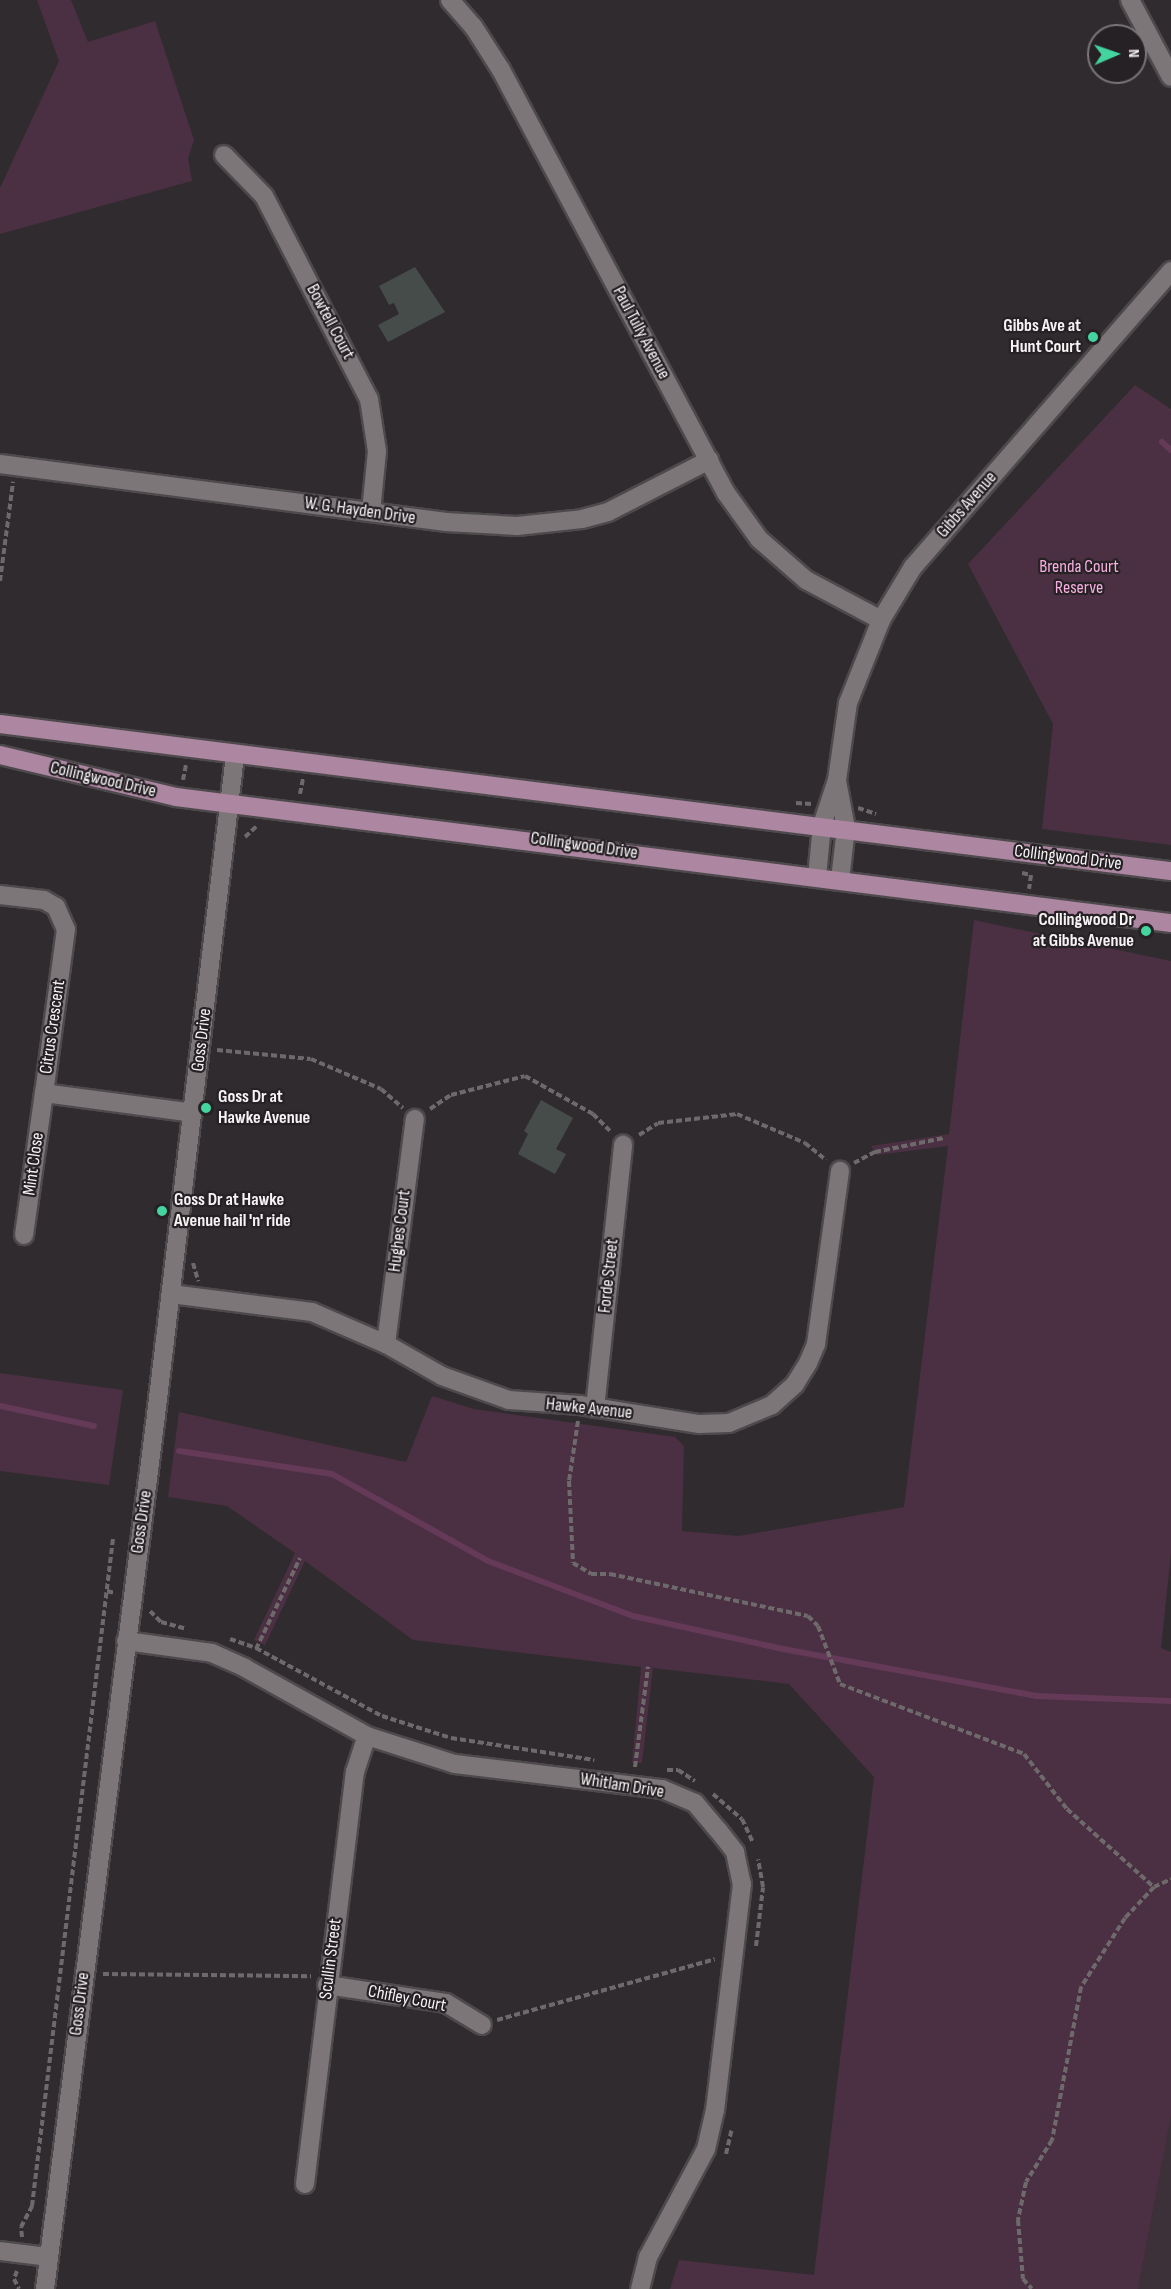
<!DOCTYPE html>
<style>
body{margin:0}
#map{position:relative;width:1171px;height:2289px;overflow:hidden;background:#302b2e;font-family:"Sofia Sans Condensed",sans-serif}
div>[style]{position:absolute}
.built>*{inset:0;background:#3c3138}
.green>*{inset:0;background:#4a3042}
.stream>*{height:6px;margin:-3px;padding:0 3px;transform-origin:3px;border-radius:3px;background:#653a58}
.building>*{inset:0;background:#464c49}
.path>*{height:4px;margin-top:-2px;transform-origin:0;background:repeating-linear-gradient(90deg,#6e6a6c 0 6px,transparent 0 9px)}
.roads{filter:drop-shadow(2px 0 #4d494c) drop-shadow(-2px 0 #4d494c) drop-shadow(0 2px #4d494c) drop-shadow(0 -2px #4d494c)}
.minor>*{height:18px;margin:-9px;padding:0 9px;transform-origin:9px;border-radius:9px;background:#7c7679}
.major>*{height:18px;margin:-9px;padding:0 9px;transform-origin:9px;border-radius:9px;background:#ad86a1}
.dots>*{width:16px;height:16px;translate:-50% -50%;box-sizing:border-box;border:3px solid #262124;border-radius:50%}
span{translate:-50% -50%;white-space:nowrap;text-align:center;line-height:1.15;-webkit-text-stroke:4.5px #262124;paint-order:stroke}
.street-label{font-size:18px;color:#f6f3f5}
.poi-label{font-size:18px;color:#f6f3f5;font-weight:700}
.right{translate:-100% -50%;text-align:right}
.left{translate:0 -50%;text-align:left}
.park-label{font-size:18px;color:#f7afe0}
.north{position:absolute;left:1087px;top:24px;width:60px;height:60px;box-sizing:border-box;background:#262124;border:2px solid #797578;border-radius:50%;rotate:88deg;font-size:16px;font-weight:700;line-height:24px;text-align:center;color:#f6f3f5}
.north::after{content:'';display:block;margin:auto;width:21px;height:27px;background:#43d4a0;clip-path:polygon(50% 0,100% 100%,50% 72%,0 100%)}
</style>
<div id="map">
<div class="built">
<i style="clip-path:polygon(1171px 2117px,1171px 2289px,1138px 2289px)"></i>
</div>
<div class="green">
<i style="clip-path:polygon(37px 0,71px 0,88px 42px,155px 21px,194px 140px,188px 158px,192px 181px,0 234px,0 188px,59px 61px)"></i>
<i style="clip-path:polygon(1135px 385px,1171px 409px,1171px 845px,1042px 829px,1053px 724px,968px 564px)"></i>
<i style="clip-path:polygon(974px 920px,1171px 961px,1171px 1554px,1161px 1648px,1171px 1652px,1171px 2117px,1138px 2289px,670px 2289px,679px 2260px,814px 2275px,874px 1777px,789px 1684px,653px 1668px,642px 1763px,632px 1763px,641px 1667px,413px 1640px,305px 1561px,265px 1645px,254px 1640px,295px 1553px,227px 1506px,168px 1497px,179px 1412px,406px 1462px,432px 1396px,474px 1409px,675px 1437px,684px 1446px,682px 1531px,739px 1536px,904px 1507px,948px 1146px,877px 1155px,871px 1146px,949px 1134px)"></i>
<i style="clip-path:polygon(0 1373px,123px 1390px,109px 1485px,0 1471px)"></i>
</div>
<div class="stream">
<i style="left:1162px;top:442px;width:12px;rotate:42deg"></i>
<i style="left:0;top:1406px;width:96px;rotate:12deg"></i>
<i style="left:179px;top:1451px;width:155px;rotate:8.5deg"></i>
<i style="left:332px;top:1474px;width:179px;rotate:29.1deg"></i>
<i style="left:488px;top:1561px;width:155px;rotate:20.8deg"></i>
<i style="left:633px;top:1616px;width:148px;rotate:12.4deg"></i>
<i style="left:778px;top:1648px;width:262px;rotate:10.5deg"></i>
<i style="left:1036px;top:1696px;width:135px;rotate:2.1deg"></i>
</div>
<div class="building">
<i style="clip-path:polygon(415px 267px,445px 312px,388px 342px,378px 325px,399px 314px,394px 303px,389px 305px,379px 286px)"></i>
<i style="clip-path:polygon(541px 1100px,573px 1118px,556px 1149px,566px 1154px,555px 1174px,518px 1154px,528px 1134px,524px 1131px)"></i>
</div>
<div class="path">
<i style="left:0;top:581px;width:100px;rotate:-82.5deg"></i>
<i style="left:183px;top:780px;width:16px;rotate:-79deg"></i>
<i style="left:300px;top:794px;width:16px;rotate:-79deg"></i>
<i style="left:796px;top:803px;width:16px;rotate:4deg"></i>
<i style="left:858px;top:808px;width:19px;rotate:18deg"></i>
<i style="left:245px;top:837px;width:16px;rotate:-43deg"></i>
<i style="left:1022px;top:873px;width:9px;rotate:13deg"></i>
<i style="left:1031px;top:875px;width:14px;rotate:98deg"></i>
<i style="left:217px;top:1050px;width:94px;rotate:5.5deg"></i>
<i style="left:311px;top:1059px;width:76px;rotate:23.2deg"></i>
<i style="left:381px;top:1089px;width:29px;rotate:41deg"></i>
<i style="left:430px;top:1109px;width:25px;rotate:-34deg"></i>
<i style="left:451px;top:1095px;width:76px;rotate:-14.4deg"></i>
<i style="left:525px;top:1076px;width:78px;rotate:29.2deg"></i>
<i style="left:593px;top:1114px;width:25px;rotate:45deg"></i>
<i style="left:639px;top:1135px;width:22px;rotate:-32deg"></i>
<i style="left:658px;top:1123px;width:80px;rotate:-6.5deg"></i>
<i style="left:737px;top:1114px;width:74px;rotate:23.1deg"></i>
<i style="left:805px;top:1143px;width:27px;rotate:39deg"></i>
<i style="left:854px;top:1163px;width:24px;rotate:-28deg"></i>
<i style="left:875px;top:1152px;width:70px;rotate:-11.5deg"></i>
<i style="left:193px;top:1263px;width:19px;rotate:74deg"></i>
<i style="left:578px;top:1421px;width:61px;rotate:98.5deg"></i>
<i style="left:569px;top:1481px;width:82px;rotate:87.2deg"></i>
<i style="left:573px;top:1563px;width:21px;rotate:31deg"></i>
<i style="left:591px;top:1574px;width:19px"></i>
<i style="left:610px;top:1574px;width:202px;rotate:12deg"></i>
<i style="left:808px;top:1616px;width:14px;rotate:45deg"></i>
<i style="left:818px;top:1626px;width:62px;rotate:69.2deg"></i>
<i style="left:840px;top:1684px;width:197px;rotate:20.8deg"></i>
<i style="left:1024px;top:1754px;width:70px;rotate:52deg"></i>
<i style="left:1067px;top:1809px;width:117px;rotate:41.9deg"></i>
<i style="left:1154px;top:1887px;width:42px;rotate:133.1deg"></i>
<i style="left:1125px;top:1918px;width:82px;rotate:122.5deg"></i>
<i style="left:1081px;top:1987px;width:156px;rotate:100.7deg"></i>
<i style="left:1052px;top:2140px;width:49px;rotate:121.8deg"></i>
<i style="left:1026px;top:2182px;width:39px;rotate:102deg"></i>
<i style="left:1018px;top:2220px;width:59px;rotate:85.2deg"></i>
<i style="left:1023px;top:2279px;width:13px;rotate:48deg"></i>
<i style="left:107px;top:1591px;width:8px;rotate:14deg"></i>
<i style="left:150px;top:1611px;width:16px;rotate:45deg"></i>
<i style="left:161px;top:1622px;width:24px;rotate:15deg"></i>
<i style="left:230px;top:1639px;width:28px;rotate:19deg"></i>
<i style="left:256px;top:1648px;width:143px;rotate:28.4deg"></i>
<i style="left:382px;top:1716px;width:72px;rotate:17.7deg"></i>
<i style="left:451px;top:1738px;width:145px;rotate:8.7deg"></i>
<i style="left:256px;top:1649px;width:101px;rotate:-64.2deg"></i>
<i style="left:635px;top:1767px;width:101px;rotate:-82.6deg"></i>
<i style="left:667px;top:1770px;width:11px"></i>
<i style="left:678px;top:1770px;width:20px;rotate:33deg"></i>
<i style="left:713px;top:1794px;width:38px;rotate:41deg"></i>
<i style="left:742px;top:1819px;width:26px;rotate:65deg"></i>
<i style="left:1154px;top:1887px;width:19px;rotate:-25deg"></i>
<i style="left:756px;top:1946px;width:59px;rotate:-83.2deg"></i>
<i style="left:763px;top:1887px;width:28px;rotate:-100deg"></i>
<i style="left:103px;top:1974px;width:208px;rotate:0.6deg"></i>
<i style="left:497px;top:2020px;width:226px;rotate:-15.6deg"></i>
<i style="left:726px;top:2154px;width:26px;rotate:-77deg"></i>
<i style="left:22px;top:2237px;width:10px;rotate:-96deg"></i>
<i style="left:21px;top:2227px;width:24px;rotate:-62deg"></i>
<i style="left:32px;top:2206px;width:672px;rotate:-83.08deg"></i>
<i style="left:17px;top:2271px;width:9px;rotate:111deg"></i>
<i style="left:14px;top:2279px;width:11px;rotate:63deg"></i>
</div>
<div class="roads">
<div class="minor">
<i style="left:450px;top:0;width:35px;rotate:49deg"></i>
<i style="left:473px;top:26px;width:52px;rotate:57.5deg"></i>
<i style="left:501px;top:70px;width:479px;rotate:62deg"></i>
<i style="left:726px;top:493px;width:57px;rotate:54.3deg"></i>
<i style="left:759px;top:539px;width:62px;rotate:41.1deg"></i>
<i style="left:806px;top:580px;width:85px;rotate:28.1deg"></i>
<i style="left:1130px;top:0;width:87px;rotate:62deg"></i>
<i style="left:224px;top:155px;width:57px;rotate:45.7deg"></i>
<i style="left:264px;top:196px;width:229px;rotate:62.7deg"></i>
<i style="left:369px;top:399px;width:53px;rotate:81.3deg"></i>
<i style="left:377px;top:451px;width:61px;rotate:95.6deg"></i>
<i style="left:0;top:464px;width:450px;rotate:7.4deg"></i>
<i style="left:446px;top:522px;width:71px;rotate:3.2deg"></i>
<i style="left:517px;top:526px;width:65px;rotate:-6.1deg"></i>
<i style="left:582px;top:519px;width:27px;rotate:-15deg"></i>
<i style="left:608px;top:512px;width:114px;rotate:-27.2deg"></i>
<i style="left:837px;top:781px;width:48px;rotate:79.2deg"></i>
<i style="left:846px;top:828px;width:52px;rotate:96.6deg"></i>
<i style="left:817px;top:877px;width:52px;rotate:-84.5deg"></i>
<i style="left:822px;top:825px;width:47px;rotate:-71.6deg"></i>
<i style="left:837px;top:780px;width:78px;rotate:-81.9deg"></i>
<i style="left:848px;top:703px;width:89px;rotate:-68.3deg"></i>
<i style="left:881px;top:620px;width:62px;rotate:-58.9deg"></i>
<i style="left:913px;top:567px;width:393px;rotate:-48.9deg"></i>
<i style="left:0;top:895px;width:44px;rotate:6.5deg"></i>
<i style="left:44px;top:900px;width:14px;rotate:30deg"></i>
<i style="left:56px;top:907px;width:24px;rotate:66deg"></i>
<i style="left:66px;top:929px;width:165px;rotate:97.6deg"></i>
<i style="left:44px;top:1093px;width:150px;rotate:7.6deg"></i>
<i style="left:24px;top:1235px;width:143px;rotate:-82deg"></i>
<i style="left:171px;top:1294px;width:142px;rotate:7.3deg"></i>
<i style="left:312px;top:1312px;width:81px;rotate:23.4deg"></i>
<i style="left:386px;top:1344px;width:64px;rotate:29.7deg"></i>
<i style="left:442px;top:1376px;width:71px;rotate:19.7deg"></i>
<i style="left:509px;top:1400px;width:71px;rotate:4deg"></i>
<i style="left:580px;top:1405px;width:121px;rotate:9.1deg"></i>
<i style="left:699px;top:1424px;width:30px;rotate:-2deg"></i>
<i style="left:729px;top:1423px;width:47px;rotate:-22.7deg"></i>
<i style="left:772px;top:1405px;width:31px;rotate:-42deg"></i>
<i style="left:795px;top:1384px;width:25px;rotate:-58deg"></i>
<i style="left:808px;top:1363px;width:21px;rotate:-67deg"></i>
<i style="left:816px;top:1344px;width:175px;rotate:-82.1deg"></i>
<i style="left:386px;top:1344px;width:227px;rotate:-82.7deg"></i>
<i style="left:595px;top:1408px;width:265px;rotate:-83.9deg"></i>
<i style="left:126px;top:1641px;width:87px;rotate:7.9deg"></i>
<i style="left:212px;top:1653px;width:36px;rotate:24deg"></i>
<i style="left:245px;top:1668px;width:140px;rotate:29.1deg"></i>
<i style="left:367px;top:1736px;width:92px;rotate:17.7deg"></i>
<i style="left:455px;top:1764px;width:209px;rotate:6.9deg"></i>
<i style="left:662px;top:1789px;width:36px;rotate:23deg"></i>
<i style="left:695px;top:1803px;width:35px;rotate:50deg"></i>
<i style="left:718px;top:1830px;width:28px;rotate:52deg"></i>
<i style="left:735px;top:1852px;width:33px;rotate:78deg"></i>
<i style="left:742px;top:1884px;width:228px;rotate:96.8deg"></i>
<i style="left:715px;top:2110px;width:40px;rotate:103deg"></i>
<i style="left:706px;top:2149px;width:123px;rotate:118.2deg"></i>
<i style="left:648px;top:2257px;width:33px;rotate:104deg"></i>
<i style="left:327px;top:1985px;width:120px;rotate:8.6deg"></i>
<i style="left:446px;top:2003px;width:42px;rotate:31.4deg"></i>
<i style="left:305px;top:2184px;width:415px;rotate:-83.1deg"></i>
<i style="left:355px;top:1772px;width:38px;rotate:-72deg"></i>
<i style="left:0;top:2251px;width:49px;rotate:7deg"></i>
<i style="left:45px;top:2289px;width:881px;rotate:-82.76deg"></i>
<i style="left:156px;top:1415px;width:665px;rotate:-83.17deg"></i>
</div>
<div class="major">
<i style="left:0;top:724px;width:1180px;rotate:7.16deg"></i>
<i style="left:0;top:755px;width:181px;rotate:13.4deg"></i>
<i style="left:176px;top:797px;width:1003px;rotate:7.22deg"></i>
</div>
</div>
<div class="dots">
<i style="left:1093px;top:337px;background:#43d4a0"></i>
<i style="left:1146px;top:931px;background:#43d4a0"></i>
<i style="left:206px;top:1108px;background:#43d4a0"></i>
<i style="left:162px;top:1211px;background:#43d4a0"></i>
</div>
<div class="street-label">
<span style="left:330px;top:322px;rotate:62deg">Bowtell Court</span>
<span style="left:641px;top:333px;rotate:62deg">Paul Tully Avenue</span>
<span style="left:967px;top:505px;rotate:-49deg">Gibbs Avenue</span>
<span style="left:360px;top:511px;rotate:8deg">W. G. Hayden Drive</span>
<span style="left:103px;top:780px;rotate:13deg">Collingwood Drive</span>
<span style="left:584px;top:846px;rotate:8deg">Collingwood Drive</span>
<span style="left:1068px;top:858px;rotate:7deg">Collingwood Drive</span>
<span style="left:53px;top:1027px;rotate:-82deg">Citrus Crescent</span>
<span style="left:202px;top:1040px;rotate:-83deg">Goss Drive</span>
<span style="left:34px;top:1164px;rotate:-82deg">Mint Close</span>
<span style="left:400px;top:1231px;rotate:-83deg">Hughes Court</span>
<span style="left:609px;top:1276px;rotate:-84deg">Forde Street</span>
<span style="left:589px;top:1409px;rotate:6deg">Hawke Avenue</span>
<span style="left:142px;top:1522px;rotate:-82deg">Goss Drive</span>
<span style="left:622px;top:1786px;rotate:9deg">Whitlam Drive</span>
<span style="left:331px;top:1959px;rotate:-83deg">Scullin Street</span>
<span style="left:407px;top:1999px;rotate:11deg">Chifley Court</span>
<span style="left:80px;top:2004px;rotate:-83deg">Goss Drive</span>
</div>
<div class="poi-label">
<span class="right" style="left:1081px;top:337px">Gibbs Ave at<br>Hunt Court</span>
<span class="right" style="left:1134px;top:931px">Collingwood Dr<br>at Gibbs Avenue</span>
<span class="left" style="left:218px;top:1108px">Goss Dr at<br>Hawke Avenue</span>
<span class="left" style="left:174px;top:1211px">Goss Dr at Hawke<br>Avenue hail 'n' ride</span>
</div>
<div class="park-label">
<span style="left:1079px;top:578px">Brenda Court<br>Reserve</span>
</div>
<div class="north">N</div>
</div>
